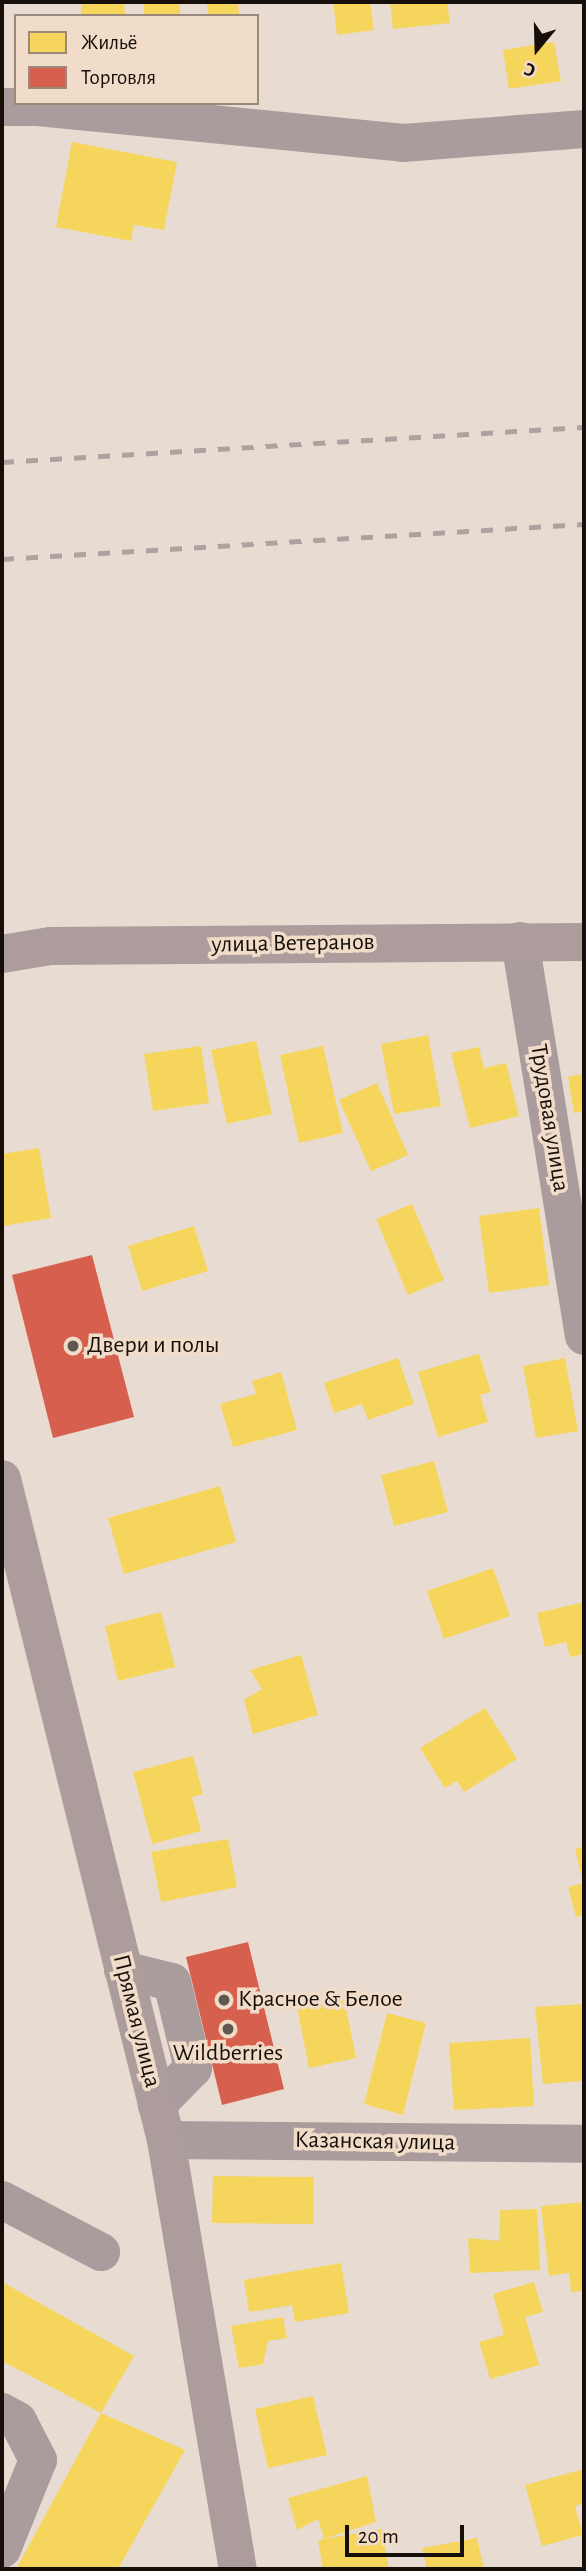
<!DOCTYPE html>
<meta charset="utf-8">
<style>
body{margin:0}
#map{position:relative;width:586px;height:2571px;overflow:hidden;background:#e8dcd2;font-family:"Alegreya Sans",sans-serif}
div>[style]{position:absolute}
.homes>*{inset:0;background:#f6d55c}
.shops>*{inset:0;background:#d6604d}
.minor>*{height:38px;margin:-19px;padding:0 19px;transform-origin:19px;border-radius:19px;background:#aa9c9d}
.major>*{height:38px;margin:-19px;padding:0 19px;transform-origin:19px;border-radius:19px;background:#ac9d9c}
.rail>*{height:5px;margin-top:-2.5px;transform-origin:0;background:repeating-linear-gradient(90deg,#ada29f 0 12px,transparent 0 24px)}
.dots>*{width:19px;height:19px;translate:-50% -50%;box-sizing:border-box;border:4px solid #f1dbc9;border-radius:50%}
span{translate:-50% -50%;white-space:nowrap;text-align:center;line-height:1.15;-webkit-text-stroke:7px #f1dbc9;paint-order:stroke}
.street-label{font-size:24px;color:#160f09}
.poi-label{font-size:24px;color:#160f09}
.left{translate:0 -50%;text-align:left}
.frame{position:absolute;inset:0;border:4px solid #160f09;pointer-events:none}
.legend{position:absolute;left:14px;top:14px;width:245px;height:91px;box-sizing:border-box;background:#f1dbc9;border:2px solid #99897c;margin:0;padding:9px 12px;list-style:none;font-size:21px;color:#160f09}
.legend li{display:flex;align-items:center;gap:14px;height:35px}
.legend b{width:35px;border:2px solid #99897c}
.north{position:absolute;left:502px;top:14px;width:70px;height:70px;-webkit-text-stroke:5px #f1dbc9;paint-order:stroke;rotate:199deg;font-size:19px;font-weight:700;line-height:28px;text-align:center;color:#160f09}
.north::after{content:'';display:block;margin:auto;width:24px;height:32px;background:#160f09;clip-path:polygon(50% 0,100% 100%,50% 72%,0 100%)}
.scale{position:absolute;left:345px;top:2525px;width:119px;height:32px;box-sizing:border-box;border:4px solid #160f09;border-top:0;padding-left:9px;font-size:21px;line-height:24px;white-space:nowrap;color:#160f09;-webkit-text-stroke:5px #f1dbc9;paint-order:stroke}
</style>
<div id="map">
<div class="homes">
<i style="clip-path:polygon(81px 2px,124px 2px,125px 16px,81px 16px)"></i>
<i style="clip-path:polygon(144px 2px,180px 2px,180px 16px,144px 16px)"></i>
<i style="clip-path:polygon(207px 2px,238px 2px,239px 16px,208px 16px)"></i>
<i style="clip-path:polygon(333px 2px,370px 2px,374px 30px,337px 35px)"></i>
<i style="clip-path:polygon(390px 2px,447px 2px,450px 23px,393px 29px)"></i>
<i style="clip-path:polygon(554px 42px,561px 81px,509px 89px,503px 50px)"></i>
<i style="clip-path:polygon(72px 142px,177px 162px,164px 230px,134px 225px,131px 241px,56px 227px)"></i>
<i style="clip-path:polygon(428px 1035px,441px 1106px,394px 1114px,381px 1044px)"></i>
<i style="clip-path:polygon(256px 1041px,272px 1114px,227px 1124px,211px 1050px)"></i>
<i style="clip-path:polygon(201px 1046px,209px 1103px,153px 1111px,144px 1054px)"></i>
<i style="clip-path:polygon(323px 1046px,343px 1133px,299px 1143px,280px 1055px)"></i>
<i style="clip-path:polygon(479px 1047px,484px 1068px,506px 1063px,519px 1116px,470px 1128px,451px 1053px)"></i>
<i style="clip-path:polygon(584px 1074px,584px 1111px,574px 1113px,568px 1077px)"></i>
<i style="clip-path:polygon(377px 1083px,408px 1155px,371px 1171px,339px 1100px)"></i>
<i style="clip-path:polygon(39px 1148px,51px 1218px,3px 1226px,2px 1154px)"></i>
<i style="clip-path:polygon(412px 1204px,444px 1280px,408px 1295px,376px 1219px)"></i>
<i style="clip-path:polygon(539px 1208px,549px 1285px,489px 1293px,479px 1216px)"></i>
<i style="clip-path:polygon(194px 1226px,208px 1271px,142px 1291px,128px 1246px)"></i>
<i style="clip-path:polygon(479px 1354px,491px 1392px,480px 1395px,488px 1422px,438px 1437px,418px 1372px)"></i>
<i style="clip-path:polygon(398px 1358px,414px 1404px,368px 1420px,362px 1404px,334px 1413px,324px 1383px)"></i>
<i style="clip-path:polygon(565px 1358px,578px 1431px,536px 1438px,523px 1366px)"></i>
<i style="clip-path:polygon(281px 1372px,297px 1430px,233px 1447px,220px 1404px,256px 1394px,252px 1381px)"></i>
<i style="clip-path:polygon(434px 1461px,448px 1512px,394px 1526px,381px 1475px)"></i>
<i style="clip-path:polygon(220px 1486px,236px 1542px,124px 1574px,108px 1518px)"></i>
<i style="clip-path:polygon(493px 1568px,510px 1616px,444px 1639px,427px 1591px)"></i>
<i style="clip-path:polygon(584px 1602px,584px 1654px,570px 1657px,566px 1642px,545px 1647px,537px 1613px)"></i>
<i style="clip-path:polygon(161px 1612px,175px 1667px,118px 1681px,105px 1626px)"></i>
<i style="clip-path:polygon(301px 1655px,318px 1715px,253px 1734px,244px 1700px,262px 1689px,250px 1670px)"></i>
<i style="clip-path:polygon(485px 1708px,517px 1759px,464px 1792px,457px 1781px,445px 1788px,420px 1748px)"></i>
<i style="clip-path:polygon(193px 1756px,203px 1794px,192px 1797px,201px 1831px,152px 1844px,133px 1772px)"></i>
<i style="clip-path:polygon(228px 1839px,237px 1887px,161px 1902px,151px 1852px)"></i>
<i style="clip-path:polygon(584px 1846px,584px 1915px,576px 1917px,568px 1887px,583px 1883px,575px 1849px)"></i>
<i style="clip-path:polygon(344px 1998px,356px 2058px,309px 2068px,297px 2007px)"></i>
<i style="clip-path:polygon(584px 2004px,584px 2081px,543px 2084px,535px 2007px)"></i>
<i style="clip-path:polygon(387px 2013px,426px 2023px,403px 2115px,364px 2104px)"></i>
<i style="clip-path:polygon(530px 2038px,534px 2106px,454px 2110px,449px 2043px)"></i>
<i style="clip-path:polygon(213px 2176px,314px 2177px,313px 2224px,212px 2223px)"></i>
<i style="clip-path:polygon(584px 2202px,584px 2291px,571px 2292px,569px 2273px,549px 2276px,541px 2206px)"></i>
<i style="clip-path:polygon(537px 2209px,540px 2270px,470px 2273px,468px 2238px,499px 2241px,500px 2210px)"></i>
<i style="clip-path:polygon(341px 2263px,349px 2313px,295px 2322px,292px 2305px,249px 2312px,244px 2280px)"></i>
<i style="clip-path:polygon(2px 2282px,134px 2356px,101px 2413px,2px 2361px)"></i>
<i style="clip-path:polygon(534px 2282px,543px 2312px,525px 2317px,539px 2365px,490px 2379px,479px 2342px,504px 2335px,493px 2294px)"></i>
<i style="clip-path:polygon(283px 2317px,287px 2338px,268px 2341px,263px 2364px,239px 2368px,231px 2326px)"></i>
<i style="clip-path:polygon(313px 2396px,327px 2455px,268px 2468px,255px 2409px)"></i>
<i style="clip-path:polygon(101px 2413px,185px 2450px,118px 2569px,16px 2569px)"></i>
<i style="clip-path:polygon(584px 2469px,584px 2503px,575px 2506px,583px 2535px,542px 2546px,525px 2485px)"></i>
<i style="clip-path:polygon(367px 2476px,376px 2522px,324px 2539px,318px 2519px,297px 2530px,288px 2498px)"></i>
<i style="clip-path:polygon(382px 2529px,389px 2569px,323px 2569px,318px 2540px)"></i>
<i style="clip-path:polygon(477px 2538px,484px 2569px,427px 2569px,422px 2548px)"></i>
</div>
<div class="shops">
<i style="clip-path:polygon(92px 1255px,134px 1417px,53px 1438px,12px 1275px)"></i>
<i style="clip-path:polygon(248px 1942px,284px 2089px,222px 2105px,186px 1957px)"></i>
</div>
<div class="minor">
<i style="left:2px;top:107px;width:36px"></i>
<i style="left:38px;top:107px;width:367px;rotate:5.6deg"></i>
<i style="left:403px;top:143px;width:182px;rotate:-4.4deg"></i>
<i style="left:520px;top:941px;width:400px;rotate:80.8deg"></i>
<i style="left:123px;top:1970px;width:50px;rotate:13.8deg"></i>
<i style="left:172px;top:1982px;width:89px;rotate:76.3deg"></i>
<i style="left:193px;top:2068px;width:52px;rotate:134.2deg"></i>
<i style="left:166px;top:2140px;width:418px;rotate:0.5deg"></i>
<i style="left:2px;top:2200px;width:112px;rotate:27.7deg"></i>
<i style="left:2px;top:2412px;width:18px;rotate:29deg"></i>
<i style="left:18px;top:2421px;width:44px;rotate:62.9deg"></i>
<i style="left:38px;top:2460px;width:96px;rotate:112deg"></i>
</div>
<div class="major">
<i style="left:2px;top:954px;width:49px;rotate:-9.5deg"></i>
<i style="left:50px;top:946px;width:534px;rotate:-0.43deg"></i>
<i style="left:2px;top:1479px;width:681px;rotate:76.07deg"></i>
<i style="left:166px;top:2140px;width:435px;rotate:80.5deg"></i>
</div>
<div class="rail">
<i style="left:2px;top:462px;width:583px;rotate:-3.44deg"></i>
<i style="left:2px;top:559px;width:583px;rotate:-3.44deg"></i>
</div>
<div class="dots">
<i style="left:73px;top:1346px;background:#60574f"></i>
<i style="left:224px;top:2000px;background:#60574f"></i>
<i style="left:228px;top:2029px;background:#60574f"></i>
</div>
<div class="street-label">
<span style="left:293px;top:944px;rotate:-1deg">улица Ветеранов</span>
<span style="left:549px;top:1118px;rotate:81deg">Трудовая улица</span>
<span style="left:136px;top:2021px;rotate:76deg">Прямая улица</span>
<span style="left:375px;top:2142px;rotate:1deg">Казанская улица</span>
</div>
<div class="poi-label">
<span class="left" style="left:87px;top:1346px">Двери и полы</span>
<span class="left" style="left:238px;top:2000px">Красное &amp; Белое</span>
<span style="left:228px;top:2054px">Wildberries</span>
</div>
<div class="frame"></div>
<ul class="legend">
<li><b style="height:19px;background:#f6d55c"></b>Жильё</li>
<li><b style="height:19px;background:#d6604d"></b>Торговля</li>
</ul>
<div class="north">С</div>
<div class="scale">20 m</div>
</div>
